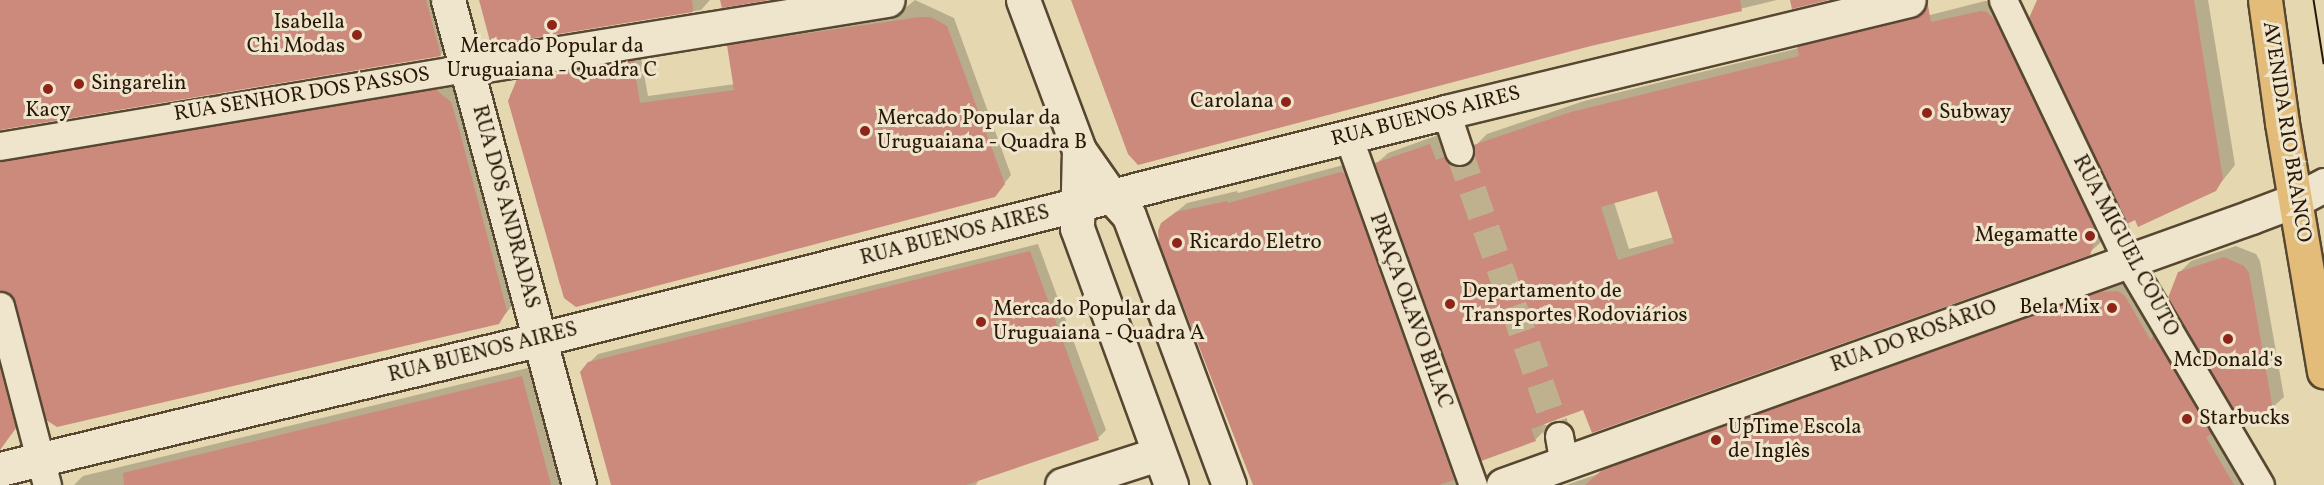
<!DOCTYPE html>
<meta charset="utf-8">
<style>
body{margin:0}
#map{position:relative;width:2324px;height:485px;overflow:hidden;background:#e5d7b0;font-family:Vollkorn,serif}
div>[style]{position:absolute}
.shadow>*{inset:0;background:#0003}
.building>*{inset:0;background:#cc8a7d}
.pedestrian-tunnel>*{height:27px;margin-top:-13.5px;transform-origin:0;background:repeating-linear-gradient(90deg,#bfb18e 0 27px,transparent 0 41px)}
.roads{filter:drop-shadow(2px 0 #574731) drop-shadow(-2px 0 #574731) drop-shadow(0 2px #574731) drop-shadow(0 -2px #574731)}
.pedestrian>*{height:27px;margin:-13.5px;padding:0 13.5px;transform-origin:13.5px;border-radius:13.5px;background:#eee5cc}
.minor>*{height:33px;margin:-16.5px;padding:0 16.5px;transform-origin:16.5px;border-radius:16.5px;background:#eee5cc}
.tertiary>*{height:33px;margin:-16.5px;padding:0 16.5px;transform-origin:16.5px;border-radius:16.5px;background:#eee5cc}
.primary>*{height:33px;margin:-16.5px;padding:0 16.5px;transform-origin:16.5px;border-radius:16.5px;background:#e2bc78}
.tram>*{height:1.5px;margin:-0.75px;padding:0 0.75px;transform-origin:0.75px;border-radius:0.75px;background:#281707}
.dots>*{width:16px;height:16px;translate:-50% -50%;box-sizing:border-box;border:3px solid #eee5cc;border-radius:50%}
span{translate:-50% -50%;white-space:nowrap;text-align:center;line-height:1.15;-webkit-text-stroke:6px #eee5cc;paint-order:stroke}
.poi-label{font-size:21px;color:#281707}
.right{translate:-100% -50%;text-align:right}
.left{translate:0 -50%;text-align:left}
.street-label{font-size:21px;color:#281707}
</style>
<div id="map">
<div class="shadow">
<i style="clip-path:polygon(0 0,437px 0,449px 46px,440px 55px,0 129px)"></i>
<i style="clip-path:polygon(482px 0,710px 0,701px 10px,492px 43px)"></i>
<i style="clip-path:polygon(915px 0,954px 18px,1011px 175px,995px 195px,560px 285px,510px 95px,526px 72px,640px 53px,648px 96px,735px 84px,729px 45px,736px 38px,900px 12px)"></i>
<i style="clip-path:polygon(1072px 0,1777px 0,1590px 45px,1139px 163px,1131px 157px)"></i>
<i style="clip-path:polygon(2039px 0,2208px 0,2235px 165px,2215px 190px)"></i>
<i style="clip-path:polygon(evenodd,1985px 1px,1999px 1px,2105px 230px,2101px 242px,2089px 253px,1584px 408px,1544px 423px,1546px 429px,1535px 440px,1376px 164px,1388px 153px,1441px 134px,1467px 156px,1476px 155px,1475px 146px,1487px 134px,1584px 101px,1799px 48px,1810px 36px,1838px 29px,1840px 38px,1985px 1px,1658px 189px,1674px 237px,1629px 249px,1614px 202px,1658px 189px)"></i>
<i style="clip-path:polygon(445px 81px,460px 93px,516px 301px,498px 323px,16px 301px,5px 290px,0 289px,0 150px)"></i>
<i style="clip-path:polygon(1351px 163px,1465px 471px,1457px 485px,1255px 485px,1162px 224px,1187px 203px,1237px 191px,1238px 193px)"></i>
<i style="clip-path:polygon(1038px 244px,1106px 430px,1098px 438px,979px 479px,976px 485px,612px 485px,589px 363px,598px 354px)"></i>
<i style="clip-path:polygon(2236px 246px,2256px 254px,2260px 261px,2284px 397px,2272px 408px,2179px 273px,2191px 261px)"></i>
<i style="clip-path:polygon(2128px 282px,2249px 485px,1566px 485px,1607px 471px,1617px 459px,2108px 283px)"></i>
<i style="clip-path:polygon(0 326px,19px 425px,10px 435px,0 437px)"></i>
<i style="clip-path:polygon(532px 367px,564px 485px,74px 485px,83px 476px)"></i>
</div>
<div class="building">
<i style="clip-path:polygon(0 0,426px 0,441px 56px,0 130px)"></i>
<i style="clip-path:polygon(479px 0,692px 0,693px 12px,491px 45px)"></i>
<i style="clip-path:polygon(720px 0,770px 0,722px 8px)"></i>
<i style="clip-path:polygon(1071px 0,1740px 0,1742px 11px,1591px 46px,1138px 165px,1128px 154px)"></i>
<i style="clip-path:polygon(1790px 0,1829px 0,1792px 9px)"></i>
<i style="clip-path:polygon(evenodd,1927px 0,1931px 22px,1981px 11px,1987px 12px,1995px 20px,2099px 238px,2095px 240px,2090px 255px,1592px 433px,1583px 410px,1531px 429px,1536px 441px,1481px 461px,1375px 163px,1430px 144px,1436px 160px,1444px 157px,1455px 166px,1463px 166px,1470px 162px,1474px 155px,1474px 145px,1485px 141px,1571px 112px,1799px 56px,1797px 46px,1914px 18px,1922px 13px,1927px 0,1657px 191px,1674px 243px,1618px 260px,1601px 207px,1657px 191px)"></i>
<i style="clip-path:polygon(2037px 0,2194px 0,2223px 179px,2216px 191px,2138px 227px,2135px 220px,2127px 224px,2029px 18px)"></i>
<i style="clip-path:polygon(920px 17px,931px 17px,947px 26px,1005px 184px,995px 197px,576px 307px,564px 298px,508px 101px,517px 79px,633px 60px,640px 103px,734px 90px,727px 45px)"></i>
<i style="clip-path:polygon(435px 89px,451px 102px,458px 125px,507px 311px,499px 324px,57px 427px,46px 420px,15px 302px,11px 295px,0 291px,0 161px)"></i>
<i style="clip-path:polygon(1341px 172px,1345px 174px,1454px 480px,1439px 485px,1253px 485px,1159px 244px,1158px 231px,1161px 223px,1176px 212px,1227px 201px,1228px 203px)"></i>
<i style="clip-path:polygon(1030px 251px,1099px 440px,966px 485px,611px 485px,580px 372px,588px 362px)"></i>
<i style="clip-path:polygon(2224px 257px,2244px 266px,2249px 273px,2273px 410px,2241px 422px,2168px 298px,2178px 272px)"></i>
<i style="clip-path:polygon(2118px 291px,2125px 296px,2151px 341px,2153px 335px,2212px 434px,2206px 437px,2234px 485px,1585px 485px,1602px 470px,2097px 292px)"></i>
<i style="clip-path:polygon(0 368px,16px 428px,0 450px)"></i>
<i style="clip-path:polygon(522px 376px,551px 485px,124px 485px,123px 473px)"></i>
</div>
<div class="pedestrian-tunnel">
<i style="left:1459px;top:151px;width:302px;rotate:70.7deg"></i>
</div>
<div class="roads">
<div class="pedestrian">
<i style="left:2003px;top:0;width:288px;rotate:64.5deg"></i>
<i style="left:2127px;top:260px;width:261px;rotate:59.4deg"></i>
<i style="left:1446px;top:112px;width:41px;rotate:71.6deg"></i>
<i style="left:1348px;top:136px;width:371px;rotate:70.3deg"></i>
<i style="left:0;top:146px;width:473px;rotate:-9.5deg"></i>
<i style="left:0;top:306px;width:185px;rotate:75.3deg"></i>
<i style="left:1559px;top:436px;width:29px;rotate:80deg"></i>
</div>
<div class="minor">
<i style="left:448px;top:0;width:502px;rotate:74.88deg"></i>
<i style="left:467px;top:68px;width:426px;rotate:-9.2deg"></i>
<i style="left:0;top:469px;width:556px;rotate:-13.51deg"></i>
<i style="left:541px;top:339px;width:933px;rotate:-14.08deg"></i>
<i style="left:1446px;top:112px;width:476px;rotate:-13.6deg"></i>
<i style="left:1062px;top:485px;width:101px;rotate:-17.9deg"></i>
<i style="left:1503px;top:485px;width:795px;rotate:-19.71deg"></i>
<i style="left:2251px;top:217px;width:48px;rotate:-20.7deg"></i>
<i style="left:2296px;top:200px;width:32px;rotate:-28deg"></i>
</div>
<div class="tertiary">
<i style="left:1023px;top:0;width:160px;rotate:69.5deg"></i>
<i style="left:1079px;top:150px;width:57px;rotate:54.9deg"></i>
<i style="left:1112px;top:197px;width:25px;rotate:48deg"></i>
<i style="left:1129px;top:216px;width:287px;rotate:69.6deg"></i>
<i style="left:1079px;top:150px;width:78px;rotate:91.5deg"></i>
<i style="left:1077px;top:228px;width:274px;rotate:69.9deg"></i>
</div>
<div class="primary">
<i style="left:2265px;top:0;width:124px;rotate:82.1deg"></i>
<i style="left:2282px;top:123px;width:252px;rotate:80.4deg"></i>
</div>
</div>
<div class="tram">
<i style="left:2314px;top:0;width:64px;rotate:81deg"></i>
</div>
<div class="dots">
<i style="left:552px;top:25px;background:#8f2418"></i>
<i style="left:357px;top:35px;background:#8f2418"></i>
<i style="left:79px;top:84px;background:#8f2418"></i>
<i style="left:48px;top:89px;background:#8f2418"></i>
<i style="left:1286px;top:102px;background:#8f2418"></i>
<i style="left:1927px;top:113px;background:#8f2418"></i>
<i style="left:865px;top:131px;background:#8f2418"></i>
<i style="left:2090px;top:236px;background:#8f2418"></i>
<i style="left:1177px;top:243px;background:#8f2418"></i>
<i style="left:1450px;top:304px;background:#8f2418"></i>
<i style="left:2112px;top:308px;background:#8f2418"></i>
<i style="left:981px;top:322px;background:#8f2418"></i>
<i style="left:2228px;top:339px;background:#8f2418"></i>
<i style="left:2187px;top:419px;background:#8f2418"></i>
<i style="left:1716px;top:440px;background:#8f2418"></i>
</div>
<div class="poi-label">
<span class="right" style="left:345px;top:35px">Isabella<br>Chi Modas</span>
<span style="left:552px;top:59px">Mercado Popular da<br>Uruguaiana - Quadra C</span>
<span class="left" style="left:91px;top:84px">Singarelin</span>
<span class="right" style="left:1274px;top:102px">Carolana</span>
<span style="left:48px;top:111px">Kacy</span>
<span class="left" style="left:1939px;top:113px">Subway</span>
<span class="left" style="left:877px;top:131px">Mercado Popular da<br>Uruguaiana - Quadra B</span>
<span class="right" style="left:2078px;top:236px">Megamatte</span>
<span class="left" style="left:1189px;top:243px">Ricardo Eletro</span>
<span class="left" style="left:1462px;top:304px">Departamento de<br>Transportes Rodoviários</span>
<span class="right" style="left:2100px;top:308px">Bela Mix</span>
<span class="left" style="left:993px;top:322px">Mercado Popular da<br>Uruguaiana - Quadra A</span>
<span style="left:2228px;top:361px">McDonald's</span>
<span class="left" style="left:2199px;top:419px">Starbucks</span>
<span class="left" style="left:1728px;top:440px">UpTime Escola<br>de Inglês</span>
</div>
<div class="street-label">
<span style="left:302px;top:95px;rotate:-9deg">RUA SENHOR DOS PASSOS</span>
<span style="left:1426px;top:117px;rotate:-14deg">RUA BUENOS AIRES</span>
<span style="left:2286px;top:132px;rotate:81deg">AVENIDA RIO BRANCO</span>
<span style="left:505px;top:207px;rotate:75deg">RUA DOS ANDRADAS</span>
<span style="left:955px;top:236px;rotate:-14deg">RUA BUENOS AIRES</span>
<span style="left:2125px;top:246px;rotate:62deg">RUA MIGUEL COUTO</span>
<span style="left:1410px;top:311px;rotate:70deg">PRAÇA OLAVO BILAC</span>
<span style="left:1914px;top:337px;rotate:-20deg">RUA DO ROSÁRIO</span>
<span style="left:483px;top:353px;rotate:-14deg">RUA BUENOS AIRES</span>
</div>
</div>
